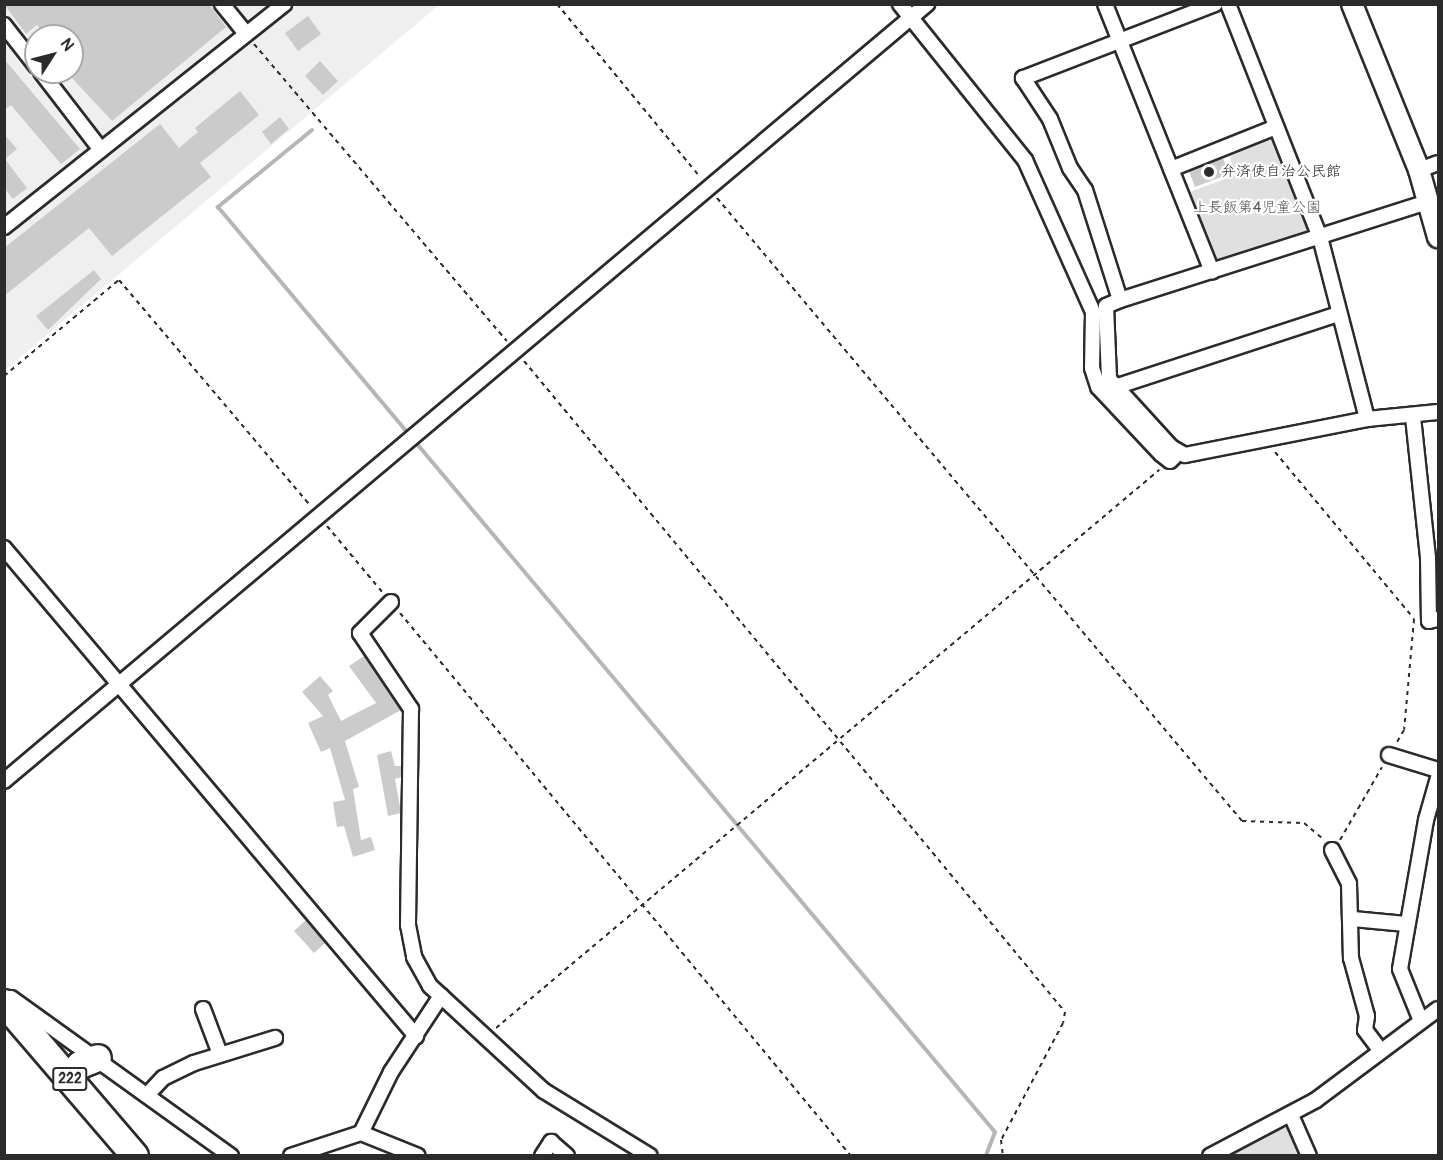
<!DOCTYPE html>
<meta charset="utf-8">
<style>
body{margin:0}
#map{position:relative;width:1443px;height:1160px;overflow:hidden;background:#fff;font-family:Pangolin,"Klee One",sans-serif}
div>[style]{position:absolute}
.built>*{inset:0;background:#efefef}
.green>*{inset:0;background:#e0e0e0}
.stream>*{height:4px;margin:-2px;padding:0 2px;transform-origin:2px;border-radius:2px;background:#b6b6b6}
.building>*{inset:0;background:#cbcbcb}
.path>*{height:2px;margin-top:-1px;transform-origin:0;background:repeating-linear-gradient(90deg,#2b2b2b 0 4.5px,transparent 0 9px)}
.roads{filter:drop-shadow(2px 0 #2b2b2b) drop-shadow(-2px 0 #2b2b2b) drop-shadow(0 2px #2b2b2b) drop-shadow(0 -2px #2b2b2b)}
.street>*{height:14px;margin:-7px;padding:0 7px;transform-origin:7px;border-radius:7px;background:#fff}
.secondary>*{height:20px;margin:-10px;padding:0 10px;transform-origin:10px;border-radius:10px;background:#fff}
.highway>*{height:26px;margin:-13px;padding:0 13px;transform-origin:13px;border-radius:13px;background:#fff}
.dots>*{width:16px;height:16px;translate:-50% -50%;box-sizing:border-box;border:3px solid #fff;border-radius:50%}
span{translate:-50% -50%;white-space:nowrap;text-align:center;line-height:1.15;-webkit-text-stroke:4.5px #fff;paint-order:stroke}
.shield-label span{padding:2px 4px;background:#fff;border:2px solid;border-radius:4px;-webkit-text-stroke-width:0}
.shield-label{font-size:14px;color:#2b2b2b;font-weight:700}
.poi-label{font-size:15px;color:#2b2b2b}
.left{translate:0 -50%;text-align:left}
.park-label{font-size:15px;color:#585858}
.frame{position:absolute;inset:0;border:6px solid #2b2b2b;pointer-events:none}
.north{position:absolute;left:24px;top:24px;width:60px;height:60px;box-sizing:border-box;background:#fff;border:2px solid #aaa;border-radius:50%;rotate:54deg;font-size:16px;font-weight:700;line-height:24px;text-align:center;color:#2b2b2b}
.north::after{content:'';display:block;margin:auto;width:21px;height:27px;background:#2b2b2b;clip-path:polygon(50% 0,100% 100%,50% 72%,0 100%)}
</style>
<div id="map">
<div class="built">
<i style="clip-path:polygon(evenodd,5px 5px,439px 5px,5px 370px,5px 5px,36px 36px,72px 36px,72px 72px,36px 72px,36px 36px)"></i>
</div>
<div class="green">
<i style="clip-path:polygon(1269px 136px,1275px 139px,1310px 227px,1306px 234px,1220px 263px,1214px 260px,1187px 193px,1236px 175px,1228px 152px)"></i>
<i style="clip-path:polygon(1284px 1128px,1289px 1128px,1301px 1155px,1226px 1155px)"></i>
</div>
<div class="stream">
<i style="left:312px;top:130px;width:122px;rotate:140.7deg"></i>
<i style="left:218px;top:207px;width:1208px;rotate:49.97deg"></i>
<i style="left:995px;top:1132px;width:26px;rotate:111deg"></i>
</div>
<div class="building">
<i style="clip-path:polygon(4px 4px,209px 4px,226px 27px,112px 121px,72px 78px,72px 36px,46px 36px,37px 25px,26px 34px)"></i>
<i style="clip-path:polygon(308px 16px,321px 34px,298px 51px,285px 33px)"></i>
<i style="clip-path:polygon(4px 59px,80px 149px,61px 164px,11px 105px,4px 110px)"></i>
<i style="clip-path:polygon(320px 61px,338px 81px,323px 95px,305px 76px)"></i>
<i style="clip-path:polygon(240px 91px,259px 115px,200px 163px,211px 177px,112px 256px,89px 228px,4px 296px,4px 248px,160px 124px,179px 148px,198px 132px,195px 128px)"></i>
<i style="clip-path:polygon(280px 117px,289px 129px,271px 144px,262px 132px)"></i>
<i style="clip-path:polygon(4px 134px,17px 149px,5px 159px,27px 188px,13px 199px,4px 188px)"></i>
<i style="clip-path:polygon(1223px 158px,1229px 174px,1195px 187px,1189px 171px)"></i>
<i style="clip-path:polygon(94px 270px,101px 279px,48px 330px,36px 316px)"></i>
<i style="clip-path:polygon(364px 656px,401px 710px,345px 741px,359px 787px,353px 789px,361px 840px,371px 837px,375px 850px,353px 857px,344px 826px,337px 827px,333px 802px,345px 800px,330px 748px,321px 752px,308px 723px,323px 716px,302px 692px,320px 676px,333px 691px,328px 695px,341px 721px,376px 703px,349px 666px)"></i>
<i style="clip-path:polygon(391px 751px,395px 766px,401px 766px,401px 777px,395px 779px,401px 813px,388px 816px,377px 755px)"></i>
<i style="clip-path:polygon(306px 920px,325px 943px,314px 953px,294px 931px)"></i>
</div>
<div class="path">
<i style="left:557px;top:4px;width:224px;rotate:50.4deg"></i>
<i style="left:254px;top:44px;width:390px;rotate:49.6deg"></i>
<i style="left:717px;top:198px;width:815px;rotate:49.88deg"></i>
<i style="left:1242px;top:821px;width:62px;rotate:1.8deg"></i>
<i style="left:1304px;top:823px;width:25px;rotate:40deg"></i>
<i style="left:524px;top:361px;width:846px;rotate:50.27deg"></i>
<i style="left:1065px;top:1012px;width:11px;rotate:100deg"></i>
<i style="left:1063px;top:1023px;width:132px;rotate:117.9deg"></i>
<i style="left:1001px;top:1140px;width:16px;rotate:83deg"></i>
<i style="left:4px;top:376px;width:150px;rotate:-39.9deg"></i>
<i style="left:119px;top:280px;width:295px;rotate:49.7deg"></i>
<i style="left:1275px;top:452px;width:217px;rotate:50.2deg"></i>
<i style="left:1414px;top:619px;width:111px;rotate:95.1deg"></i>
<i style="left:1404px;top:730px;width:16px;rotate:120deg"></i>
<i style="left:327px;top:526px;width:87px;rotate:50.1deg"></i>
<i style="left:400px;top:613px;width:706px;rotate:50.29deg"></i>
<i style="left:1340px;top:840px;width:84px;rotate:-60.1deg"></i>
<i style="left:496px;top:1028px;width:867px;rotate:-40.08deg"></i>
</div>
<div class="roads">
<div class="street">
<i style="left:222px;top:4px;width:38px;rotate:51deg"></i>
<i style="left:900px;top:4px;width:200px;rotate:51.3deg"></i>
<i style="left:1025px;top:160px;width:167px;rotate:65.9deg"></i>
<i style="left:1093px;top:312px;width:56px;rotate:91deg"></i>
<i style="left:1092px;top:368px;width:20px;rotate:72deg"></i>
<i style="left:1098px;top:387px;width:92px;rotate:46.8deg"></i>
<i style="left:1161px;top:454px;width:11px;rotate:38deg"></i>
<i style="left:1170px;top:461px;width:11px;rotate:-45deg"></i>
<i style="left:1105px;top:4px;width:288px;rotate:68.2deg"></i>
<i style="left:1215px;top:4px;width:206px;rotate:158.9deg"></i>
<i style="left:1023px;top:78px;width:49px;rotate:56.6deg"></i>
<i style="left:1050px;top:119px;width:53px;rotate:67.8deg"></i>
<i style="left:1070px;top:168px;width:27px;rotate:56deg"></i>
<i style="left:1085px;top:190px;width:115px;rotate:72.3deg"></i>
<i style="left:1120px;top:300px;width:15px;rotate:157deg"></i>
<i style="left:1106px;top:306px;width:73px;rotate:87.6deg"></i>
<i style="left:1109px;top:379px;width:92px;rotate:47.6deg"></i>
<i style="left:1171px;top:447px;width:16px;rotate:30deg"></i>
<i style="left:1185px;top:455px;width:186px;rotate:-11.2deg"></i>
<i style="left:1228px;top:4px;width:251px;rotate:68.5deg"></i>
<i style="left:1320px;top:237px;width:188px;rotate:75.5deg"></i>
<i style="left:1367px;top:419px;width:71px;rotate:-5.6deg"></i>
<i style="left:4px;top:25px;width:52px;rotate:52deg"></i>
<i style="left:41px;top:72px;width:98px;rotate:52.4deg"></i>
<i style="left:1171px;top:169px;width:113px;rotate:-21.8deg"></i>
<i style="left:1419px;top:170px;width:20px;rotate:-20deg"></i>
<i style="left:4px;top:227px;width:358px;rotate:-38.5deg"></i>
<i style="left:1120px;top:300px;width:323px;rotate:-17.7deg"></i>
<i style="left:1115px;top:387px;width:236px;rotate:-18.1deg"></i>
<i style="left:1413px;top:417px;width:142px;rotate:83.9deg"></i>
<i style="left:1428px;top:558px;width:63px;rotate:89.1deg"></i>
<i style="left:1429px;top:621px;width:9px;rotate:-13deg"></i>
<i style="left:4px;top:548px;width:639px;rotate:49.83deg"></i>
<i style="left:391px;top:602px;width:44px;rotate:135deg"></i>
<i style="left:360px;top:633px;width:92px;rotate:56.1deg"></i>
<i style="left:411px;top:709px;width:216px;rotate:90.8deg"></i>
<i style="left:408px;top:925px;width:33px;rotate:79deg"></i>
<i style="left:414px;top:957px;width:33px;rotate:61deg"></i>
<i style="left:430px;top:986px;width:15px;rotate:42deg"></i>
<i style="left:1389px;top:755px;width:51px;rotate:17deg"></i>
<i style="left:4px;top:781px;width:1207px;rotate:-40.09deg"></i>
<i style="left:1332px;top:850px;width:38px;rotate:63deg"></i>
<i style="left:1349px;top:884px;width:74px;rotate:88.5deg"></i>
<i style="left:1351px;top:958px;width:60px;rotate:74.6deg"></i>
<i style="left:1367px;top:1016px;width:14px;rotate:98deg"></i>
<i style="left:1365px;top:1030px;width:26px;rotate:53deg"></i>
<i style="left:1353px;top:919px;width:53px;rotate:5.4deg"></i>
<i style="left:11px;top:998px;width:271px;rotate:35.7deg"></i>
<i style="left:203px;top:1009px;width:48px;rotate:69.3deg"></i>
<i style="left:1421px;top:1021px;width:56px;rotate:-112deg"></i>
<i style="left:1400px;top:969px;width:151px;rotate:-80.1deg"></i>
<i style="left:1426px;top:820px;width:44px;rotate:-74.1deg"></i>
<i style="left:148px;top:1094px;width:22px;rotate:-47deg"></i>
<i style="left:163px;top:1078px;width:34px;rotate:-26deg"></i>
<i style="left:194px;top:1063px;width:85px;rotate:-17.2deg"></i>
<i style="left:1291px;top:1115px;width:45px;rotate:66.3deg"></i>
<i style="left:361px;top:1133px;width:68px;rotate:-63.8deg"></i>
<i style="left:391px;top:1072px;width:91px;rotate:-56.7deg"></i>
<i style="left:441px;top:996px;width:140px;rotate:42.7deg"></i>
<i style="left:544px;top:1091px;width:124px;rotate:31.5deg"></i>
<i style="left:291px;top:1156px;width:74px;rotate:-18.2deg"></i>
<i style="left:361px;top:1133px;width:61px;rotate:22deg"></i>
<i style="left:542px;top:1156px;width:17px;rotate:-57deg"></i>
<i style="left:551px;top:1142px;width:21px;rotate:41deg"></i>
<i style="left:1210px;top:1156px;width:120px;rotate:-27.8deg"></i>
<i style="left:1316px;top:1100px;width:152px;rotate:-36.7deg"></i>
</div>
<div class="secondary">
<i style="left:1352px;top:4px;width:179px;rotate:68deg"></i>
<i style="left:1419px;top:170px;width:70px;rotate:74.2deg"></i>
</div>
<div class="highway">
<i style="left:4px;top:1003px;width:201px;rotate:49.4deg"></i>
<i style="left:69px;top:1079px;width:18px;rotate:-52deg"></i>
<i style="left:80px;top:1065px;width:19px;rotate:-21deg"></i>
</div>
</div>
<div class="dots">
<i style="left:1209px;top:172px;background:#2b2b2b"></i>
</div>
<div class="shield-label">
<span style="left:70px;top:1079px">222</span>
</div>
<div class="poi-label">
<span class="left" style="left:1221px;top:172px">弁済使自治公民館</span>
</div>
<div class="park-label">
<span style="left:1257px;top:208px">上長飯第4児童公園</span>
</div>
<div class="frame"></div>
<div class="north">N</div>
</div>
